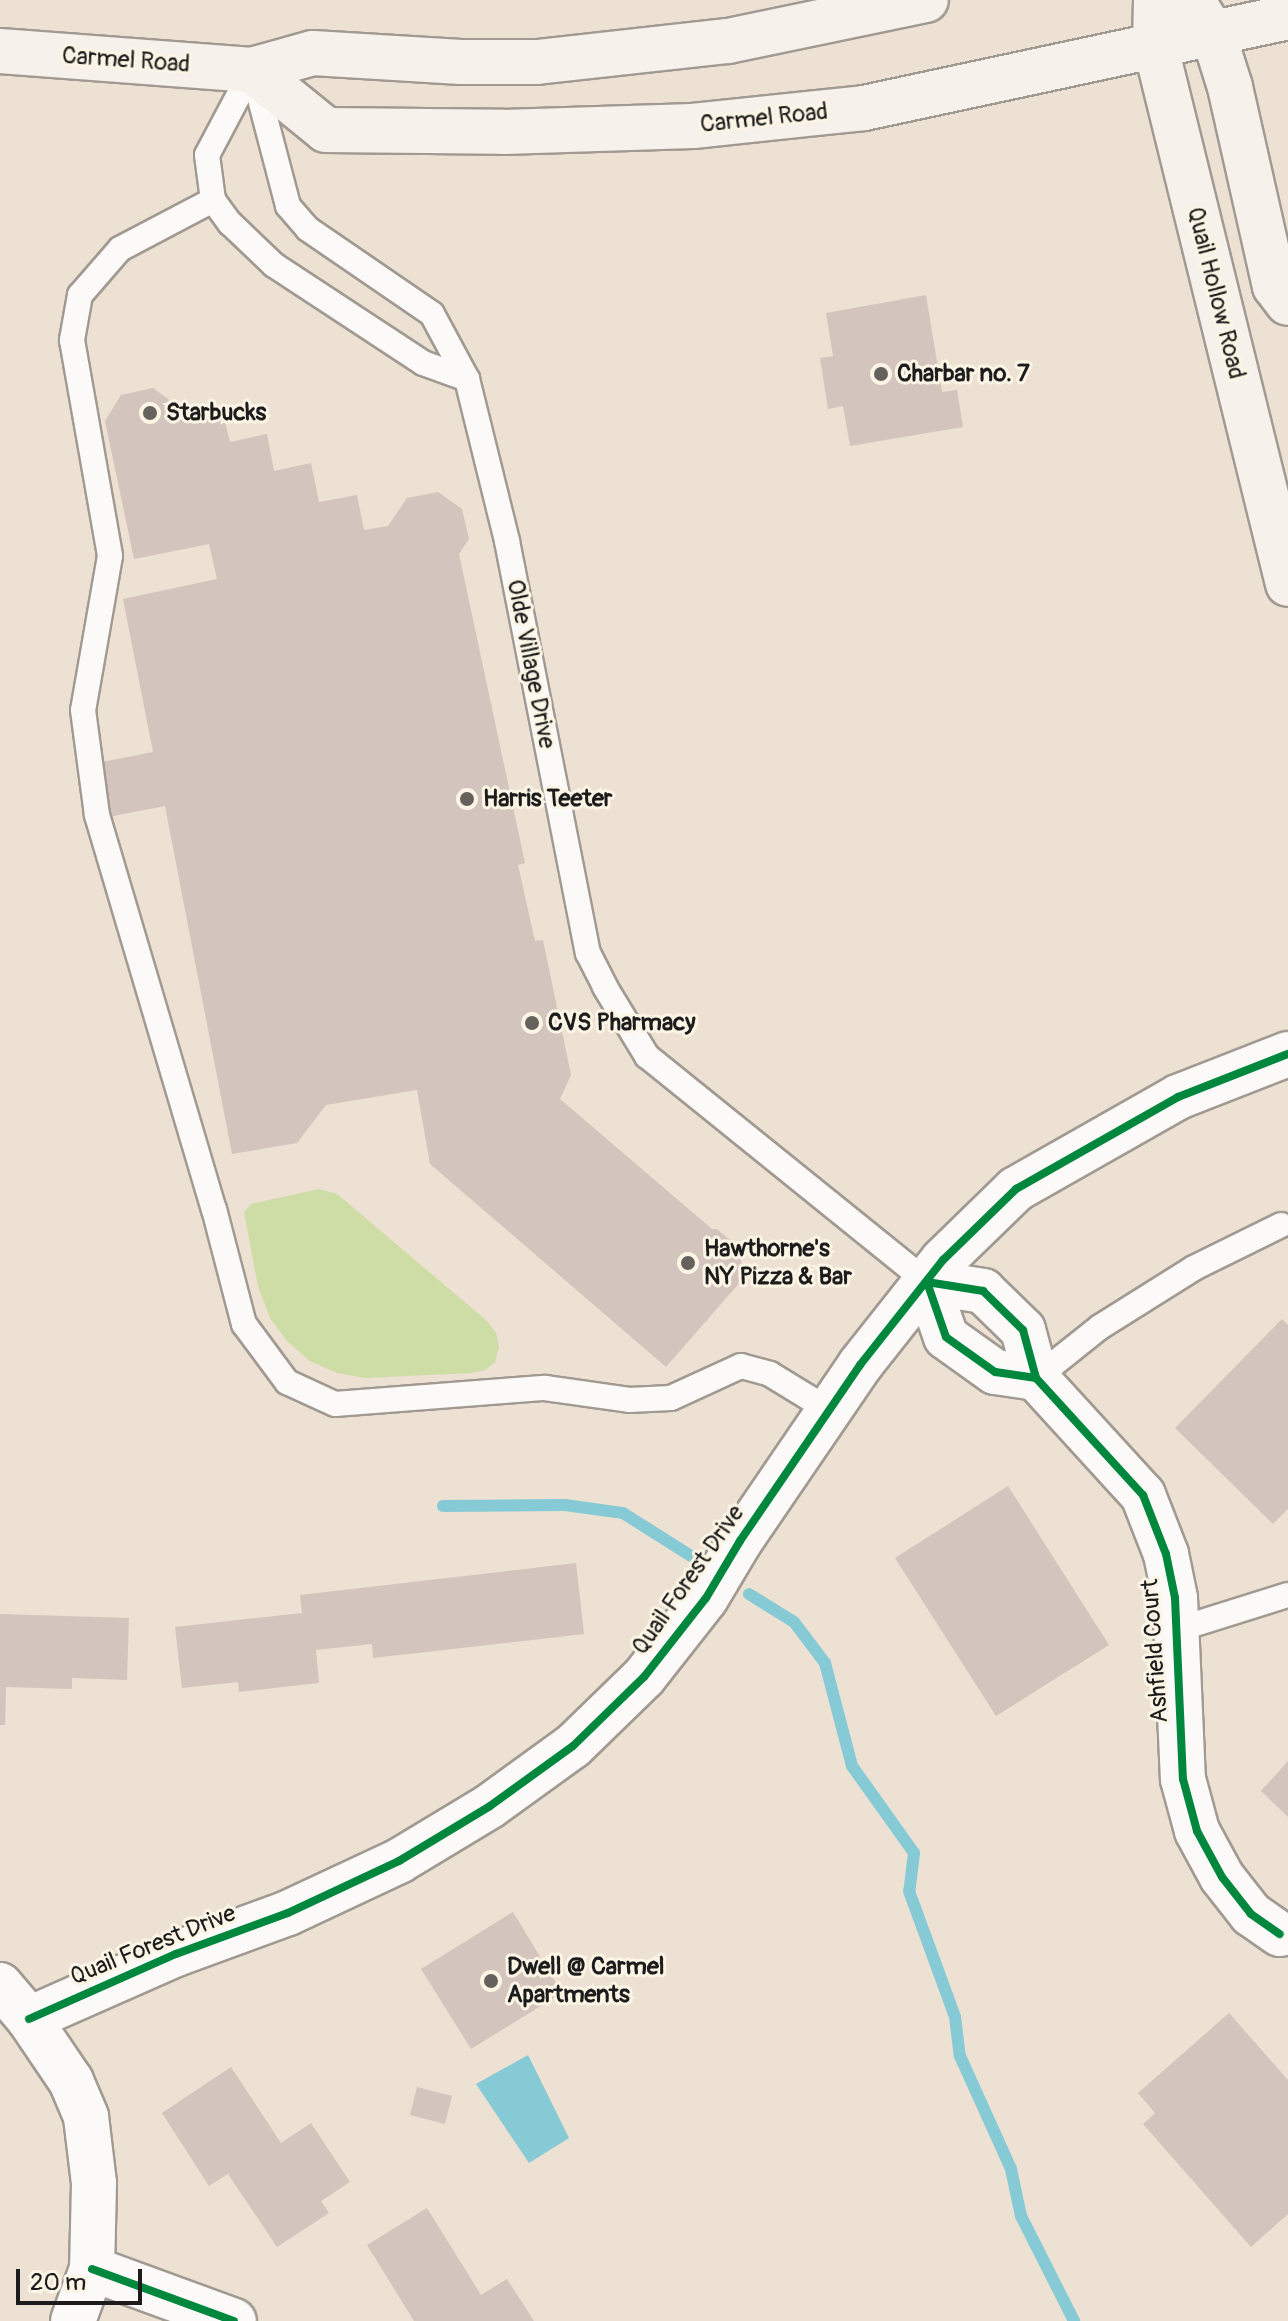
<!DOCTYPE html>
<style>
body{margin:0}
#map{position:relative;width:1288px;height:2321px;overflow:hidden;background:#ece1d2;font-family:Pangolin,sans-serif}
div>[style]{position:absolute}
.green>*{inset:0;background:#cedca5}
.water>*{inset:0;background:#86cad6}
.stream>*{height:12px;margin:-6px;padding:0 6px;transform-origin:6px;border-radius:6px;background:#86cad6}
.building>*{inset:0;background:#d3c4bd}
.roads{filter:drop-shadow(2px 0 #a19a92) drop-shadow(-2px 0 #a19a92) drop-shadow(0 2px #a19a92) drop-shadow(0 -2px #a19a92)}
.lane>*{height:24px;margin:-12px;padding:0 12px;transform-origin:12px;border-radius:12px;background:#fcfaf8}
.street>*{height:44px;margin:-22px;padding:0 22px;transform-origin:22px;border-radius:22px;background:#fcfaf8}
.secondary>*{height:44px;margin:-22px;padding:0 22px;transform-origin:22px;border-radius:22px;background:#f6f1eb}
.cycleway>*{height:8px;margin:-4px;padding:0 4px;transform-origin:4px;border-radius:4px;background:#00873e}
.dots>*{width:22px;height:22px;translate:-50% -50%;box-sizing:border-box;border:4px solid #fcf5e5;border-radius:50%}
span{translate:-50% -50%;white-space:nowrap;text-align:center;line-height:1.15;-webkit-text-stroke:6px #fcf5e5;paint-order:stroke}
.street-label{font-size:24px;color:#1c1c1c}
.poi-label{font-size:24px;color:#1c1c1c;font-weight:700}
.left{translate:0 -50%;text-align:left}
.scale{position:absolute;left:16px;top:2269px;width:126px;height:36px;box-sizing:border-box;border:4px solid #1c1c1c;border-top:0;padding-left:10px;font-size:24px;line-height:28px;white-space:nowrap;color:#1c1c1c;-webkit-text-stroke:6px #fcf5e5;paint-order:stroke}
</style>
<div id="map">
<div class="green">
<i style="clip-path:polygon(319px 1189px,337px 1194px,487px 1321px,496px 1333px,499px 1347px,495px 1362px,485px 1370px,471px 1373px,365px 1378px,337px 1373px,310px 1361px,287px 1341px,270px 1318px,258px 1286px,244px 1212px,251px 1204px)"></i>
</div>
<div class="water">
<i style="clip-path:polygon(528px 2055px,569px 2138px,529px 2163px,476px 2084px)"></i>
</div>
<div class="stream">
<i style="left:443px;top:1506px;width:122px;rotate:-0.5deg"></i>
<i style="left:565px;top:1505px;width:59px;rotate:7.9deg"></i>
<i style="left:623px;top:1513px;width:80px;rotate:32.3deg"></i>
<i style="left:749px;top:1594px;width:53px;rotate:31.9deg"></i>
<i style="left:794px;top:1622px;width:51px;rotate:52.9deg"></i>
<i style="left:825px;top:1663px;width:106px;rotate:75.3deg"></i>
<i style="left:852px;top:1766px;width:107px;rotate:54.5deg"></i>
<i style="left:914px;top:1853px;width:38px;rotate:97deg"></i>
<i style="left:909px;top:1891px;width:134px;rotate:69.9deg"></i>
<i style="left:955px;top:2017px;width:39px;rotate:83deg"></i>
<i style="left:960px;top:2056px;width:124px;rotate:65.7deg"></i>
<i style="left:1011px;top:2169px;width:48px;rotate:78deg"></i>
<i style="left:1021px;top:2216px;width:118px;rotate:63.2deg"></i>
</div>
<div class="building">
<i style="clip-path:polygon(926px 295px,942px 392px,957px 390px,963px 427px,850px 446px,843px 406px,828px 409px,820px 358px,833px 356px,826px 313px)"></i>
<i style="clip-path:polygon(153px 388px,178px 406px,180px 414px,221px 406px,230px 442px,267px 434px,274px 471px,311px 463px,319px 502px,357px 495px,364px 530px,388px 526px,407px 498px,438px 492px,462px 509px,469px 539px,459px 554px,525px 863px,518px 865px,535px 941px,543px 940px,571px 1075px,560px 1099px,712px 1229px,717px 1229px,741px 1250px,742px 1280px,666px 1367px,430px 1164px,417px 1090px,326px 1105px,297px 1143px,232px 1154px,165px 806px,108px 817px,97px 763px,153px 752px,123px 599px,217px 579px,209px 544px,134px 559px,105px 421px,121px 395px)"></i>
<i style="clip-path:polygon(1282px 1319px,1288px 1325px,1288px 1509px,1273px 1524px,1175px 1428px)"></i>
<i style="clip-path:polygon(1008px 1486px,1109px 1645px,996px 1716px,895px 1558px)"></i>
<i style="clip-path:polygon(576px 1563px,584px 1634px,373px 1658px,372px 1644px,316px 1650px,319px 1683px,239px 1692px,238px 1682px,182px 1688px,175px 1627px,302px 1613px,300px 1595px)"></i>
<i style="clip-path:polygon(0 1614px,129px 1618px,127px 1680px,72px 1678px,72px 1689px,6px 1687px,5px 1725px,0 1725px)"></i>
<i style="clip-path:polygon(1288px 1761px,1288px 1817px,1261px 1791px)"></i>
<i style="clip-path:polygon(513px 1912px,562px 1993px,471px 2049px,421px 1969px)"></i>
<i style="clip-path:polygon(1229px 2013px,1288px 2080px,1288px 2214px,1251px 2247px,1143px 2124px,1155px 2113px,1138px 2093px)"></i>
<i style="clip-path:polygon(231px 2067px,281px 2143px,311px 2123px,350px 2182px,321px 2201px,329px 2213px,277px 2247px,228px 2174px,209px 2186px,162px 2113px)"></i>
<i style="clip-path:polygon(417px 2087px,452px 2096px,445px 2124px,410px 2115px)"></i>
<i style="clip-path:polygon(427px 2208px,481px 2295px,507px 2279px,534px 2321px,414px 2321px,367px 2245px)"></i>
</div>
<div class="roads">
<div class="lane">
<i style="left:252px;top:70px;width:96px;rotate:117.9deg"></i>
<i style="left:207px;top:155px;width:45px;rotate:82.4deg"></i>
<i style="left:213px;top:200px;width:29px;rotate:54deg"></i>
<i style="left:230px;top:223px;width:61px;rotate:43.7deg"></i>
<i style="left:274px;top:265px;width:178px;rotate:33.3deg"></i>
<i style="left:423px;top:363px;width:47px;rotate:20deg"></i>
<i style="left:254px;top:76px;width:134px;rotate:75.3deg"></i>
<i style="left:288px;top:206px;width:30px;rotate:49deg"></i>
<i style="left:308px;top:229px;width:150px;rotate:34.4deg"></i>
<i style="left:432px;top:314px;width:74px;rotate:61.7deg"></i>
<i style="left:467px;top:379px;width:167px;rotate:76.1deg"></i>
<i style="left:507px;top:541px;width:420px;rotate:78.9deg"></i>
<i style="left:588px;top:953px;width:38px;rotate:63deg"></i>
<i style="left:605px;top:987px;width:81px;rotate:58.7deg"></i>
<i style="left:647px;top:1056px;width:360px;rotate:38.9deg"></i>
<i style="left:213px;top:200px;width:105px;rotate:152.2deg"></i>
<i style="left:120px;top:249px;width:61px;rotate:131deg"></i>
<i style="left:80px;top:295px;width:46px;rotate:100.1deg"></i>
<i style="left:72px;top:340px;width:219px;rotate:80deg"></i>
<i style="left:110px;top:556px;width:156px;rotate:99.9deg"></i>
<i style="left:83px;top:710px;width:106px;rotate:82.4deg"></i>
<i style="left:97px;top:815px;width:411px;rotate:73.5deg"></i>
<i style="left:214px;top:1209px;width:119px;rotate:75.4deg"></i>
<i style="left:244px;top:1324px;width:72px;rotate:53.4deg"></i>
<i style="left:287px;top:1382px;width:53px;rotate:24.6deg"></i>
<i style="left:335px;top:1404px;width:211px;rotate:-4.4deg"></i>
<i style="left:545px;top:1388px;width:85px;rotate:8.1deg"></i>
<i style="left:629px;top:1400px;width:42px;rotate:-2.7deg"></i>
<i style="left:671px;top:1398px;width:77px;rotate:-24.6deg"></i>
<i style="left:741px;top:1366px;width:30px;rotate:15deg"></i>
<i style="left:770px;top:1374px;width:69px;rotate:31.4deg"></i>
<i style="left:1036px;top:1378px;width:82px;rotate:-38.6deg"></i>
<i style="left:1100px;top:1327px;width:111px;rotate:-32.1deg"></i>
<i style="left:1194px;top:1268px;width:97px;rotate:-26.3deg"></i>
<i style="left:1176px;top:1630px;width:117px;rotate:-17.4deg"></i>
</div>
<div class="street">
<i style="left:1036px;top:1378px;width:41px;rotate:-171.7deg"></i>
<i style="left:995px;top:1372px;width:60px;rotate:-144.5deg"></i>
<i style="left:946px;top:1337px;width:58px;rotate:-109.1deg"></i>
<i style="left:927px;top:1282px;width:57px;rotate:9.1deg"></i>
<i style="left:983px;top:1291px;width:56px;rotate:44.3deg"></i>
<i style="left:1023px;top:1330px;width:50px;rotate:74.8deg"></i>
<i style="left:1036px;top:1378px;width:159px;rotate:47.6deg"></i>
<i style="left:1143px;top:1495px;width:63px;rotate:68.7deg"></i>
<i style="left:1166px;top:1554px;width:45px;rotate:78.4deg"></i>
<i style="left:1175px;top:1598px;width:181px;rotate:87.5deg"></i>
<i style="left:1183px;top:1779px;width:54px;rotate:74.9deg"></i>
<i style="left:1197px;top:1831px;width:52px;rotate:61.5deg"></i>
<i style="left:1222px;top:1877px;width:47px;rotate:51.9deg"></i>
<i style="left:1251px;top:1914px;width:35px;rotate:35deg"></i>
<i style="left:0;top:1985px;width:45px;rotate:49.5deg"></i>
<i style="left:29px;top:2019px;width:75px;rotate:55.9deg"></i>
<i style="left:71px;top:2081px;width:39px;rotate:67deg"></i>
<i style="left:86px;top:2117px;width:66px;rotate:83.1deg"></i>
<i style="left:94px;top:2183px;width:86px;rotate:91.3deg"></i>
<i style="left:92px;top:2269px;width:55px;rotate:110.1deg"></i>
<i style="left:29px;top:2019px;width:161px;rotate:-23.9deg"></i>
<i style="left:176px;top:1954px;width:119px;rotate:-20.1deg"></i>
<i style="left:288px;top:1913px;width:123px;rotate:-25.1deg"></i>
<i style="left:399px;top:1861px;width:106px;rotate:-31.1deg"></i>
<i style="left:490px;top:1806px;width:102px;rotate:-35.9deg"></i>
<i style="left:573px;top:1746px;width:99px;rotate:-44.2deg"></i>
<i style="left:644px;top:1677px;width:100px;rotate:-51.9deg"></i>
<i style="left:706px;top:1598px;width:66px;rotate:-59.2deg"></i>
<i style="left:740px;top:1541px;width:213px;rotate:-55.7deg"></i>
<i style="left:860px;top:1365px;width:134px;rotate:-51.7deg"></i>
<i style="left:943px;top:1260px;width:102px;rotate:-44.2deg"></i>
<i style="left:1016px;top:1189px;width:186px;rotate:-29.6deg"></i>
<i style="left:1178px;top:1097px;width:118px;rotate:-21.4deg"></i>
<i style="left:92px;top:2269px;width:151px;rotate:20.1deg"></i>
</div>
<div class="secondary">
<i style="left:1156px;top:0;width:44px;rotate:91.3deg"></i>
<i style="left:1155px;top:44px;width:556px;rotate:76.16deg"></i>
<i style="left:1192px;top:0;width:39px;rotate:58deg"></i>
<i style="left:1213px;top:33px;width:57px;rotate:72.5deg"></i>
<i style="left:1230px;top:87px;width:204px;rotate:77.3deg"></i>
<i style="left:1275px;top:286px;width:21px;rotate:53deg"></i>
<i style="left:0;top:51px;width:253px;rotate:4.3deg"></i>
<i style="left:252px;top:70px;width:63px;rotate:-15.6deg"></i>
<i style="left:313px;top:53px;width:148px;rotate:3.5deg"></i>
<i style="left:461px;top:62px;width:76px"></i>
<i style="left:537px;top:62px;width:192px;rotate:-6.3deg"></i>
<i style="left:728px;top:41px;width:202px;rotate:-11.7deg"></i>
<i style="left:252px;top:70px;width:95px;rotate:39deg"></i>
<i style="left:326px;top:130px;width:177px;rotate:0.6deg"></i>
<i style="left:503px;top:132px;width:190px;rotate:-1.8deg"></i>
<i style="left:693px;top:126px;width:172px;rotate:-6deg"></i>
<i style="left:864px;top:108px;width:434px;rotate:-12.1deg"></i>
</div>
</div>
<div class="cycleway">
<i style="left:1036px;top:1378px;width:41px;rotate:-171.7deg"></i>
<i style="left:995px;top:1372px;width:60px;rotate:-144.5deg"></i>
<i style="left:946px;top:1337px;width:58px;rotate:-109.1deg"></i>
<i style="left:927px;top:1282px;width:57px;rotate:9.1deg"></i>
<i style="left:983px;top:1291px;width:56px;rotate:44.3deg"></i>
<i style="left:1023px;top:1330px;width:50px;rotate:74.8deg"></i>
<i style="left:1036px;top:1378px;width:159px;rotate:47.6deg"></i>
<i style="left:1143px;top:1495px;width:63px;rotate:68.7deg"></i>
<i style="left:1166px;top:1554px;width:45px;rotate:78.4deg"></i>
<i style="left:1175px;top:1598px;width:181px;rotate:87.5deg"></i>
<i style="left:1183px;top:1779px;width:54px;rotate:74.9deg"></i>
<i style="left:1197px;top:1831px;width:52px;rotate:61.5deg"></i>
<i style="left:1222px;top:1877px;width:47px;rotate:51.9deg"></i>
<i style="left:1251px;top:1914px;width:35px;rotate:35deg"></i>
<i style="left:29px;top:2019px;width:161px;rotate:-23.9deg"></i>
<i style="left:176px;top:1954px;width:119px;rotate:-20.1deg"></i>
<i style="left:288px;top:1913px;width:123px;rotate:-25.1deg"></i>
<i style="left:399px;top:1861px;width:106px;rotate:-31.1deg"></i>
<i style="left:490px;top:1806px;width:102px;rotate:-35.9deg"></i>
<i style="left:573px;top:1746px;width:99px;rotate:-44.2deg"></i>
<i style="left:644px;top:1677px;width:100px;rotate:-51.9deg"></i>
<i style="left:706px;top:1598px;width:66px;rotate:-59.2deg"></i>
<i style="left:740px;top:1541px;width:213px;rotate:-55.7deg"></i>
<i style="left:860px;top:1365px;width:134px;rotate:-51.7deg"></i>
<i style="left:943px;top:1260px;width:102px;rotate:-44.2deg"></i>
<i style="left:1016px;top:1189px;width:186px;rotate:-29.6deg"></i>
<i style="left:1178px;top:1097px;width:118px;rotate:-21.4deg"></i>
<i style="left:92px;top:2269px;width:151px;rotate:20.1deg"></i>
</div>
<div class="dots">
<i style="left:881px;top:374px;background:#65615c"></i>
<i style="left:150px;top:413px;background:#65615c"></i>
<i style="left:467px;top:799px;background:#65615c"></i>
<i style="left:532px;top:1023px;background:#65615c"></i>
<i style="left:688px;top:1263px;background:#65615c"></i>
<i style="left:491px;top:1981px;background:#65615c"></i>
</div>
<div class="street-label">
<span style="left:126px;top:60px;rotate:4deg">Carmel Road</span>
<span style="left:764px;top:118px;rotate:-6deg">Carmel Road</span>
<span style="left:1216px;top:293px;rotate:76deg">Quail Hollow Road</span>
<span style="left:531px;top:664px;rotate:79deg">Olde Village Drive</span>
<span style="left:688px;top:1580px;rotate:-55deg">Quail Forest Drive</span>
<span style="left:1155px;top:1651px;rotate:-94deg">Ashfield Court</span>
<span style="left:153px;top:1945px;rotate:-22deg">Quail Forest Drive</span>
</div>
<div class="poi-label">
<span class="left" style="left:897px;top:374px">Charbar no. 7</span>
<span class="left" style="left:166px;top:413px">Starbucks</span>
<span class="left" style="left:483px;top:799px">Harris Teeter</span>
<span class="left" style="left:548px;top:1023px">CVS Pharmacy</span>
<span class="left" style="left:704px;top:1263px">Hawthorne's<br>NY Pizza &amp; Bar</span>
<span class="left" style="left:507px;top:1981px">Dwell @ Carmel<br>Apartments</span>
</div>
<div class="scale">20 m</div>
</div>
